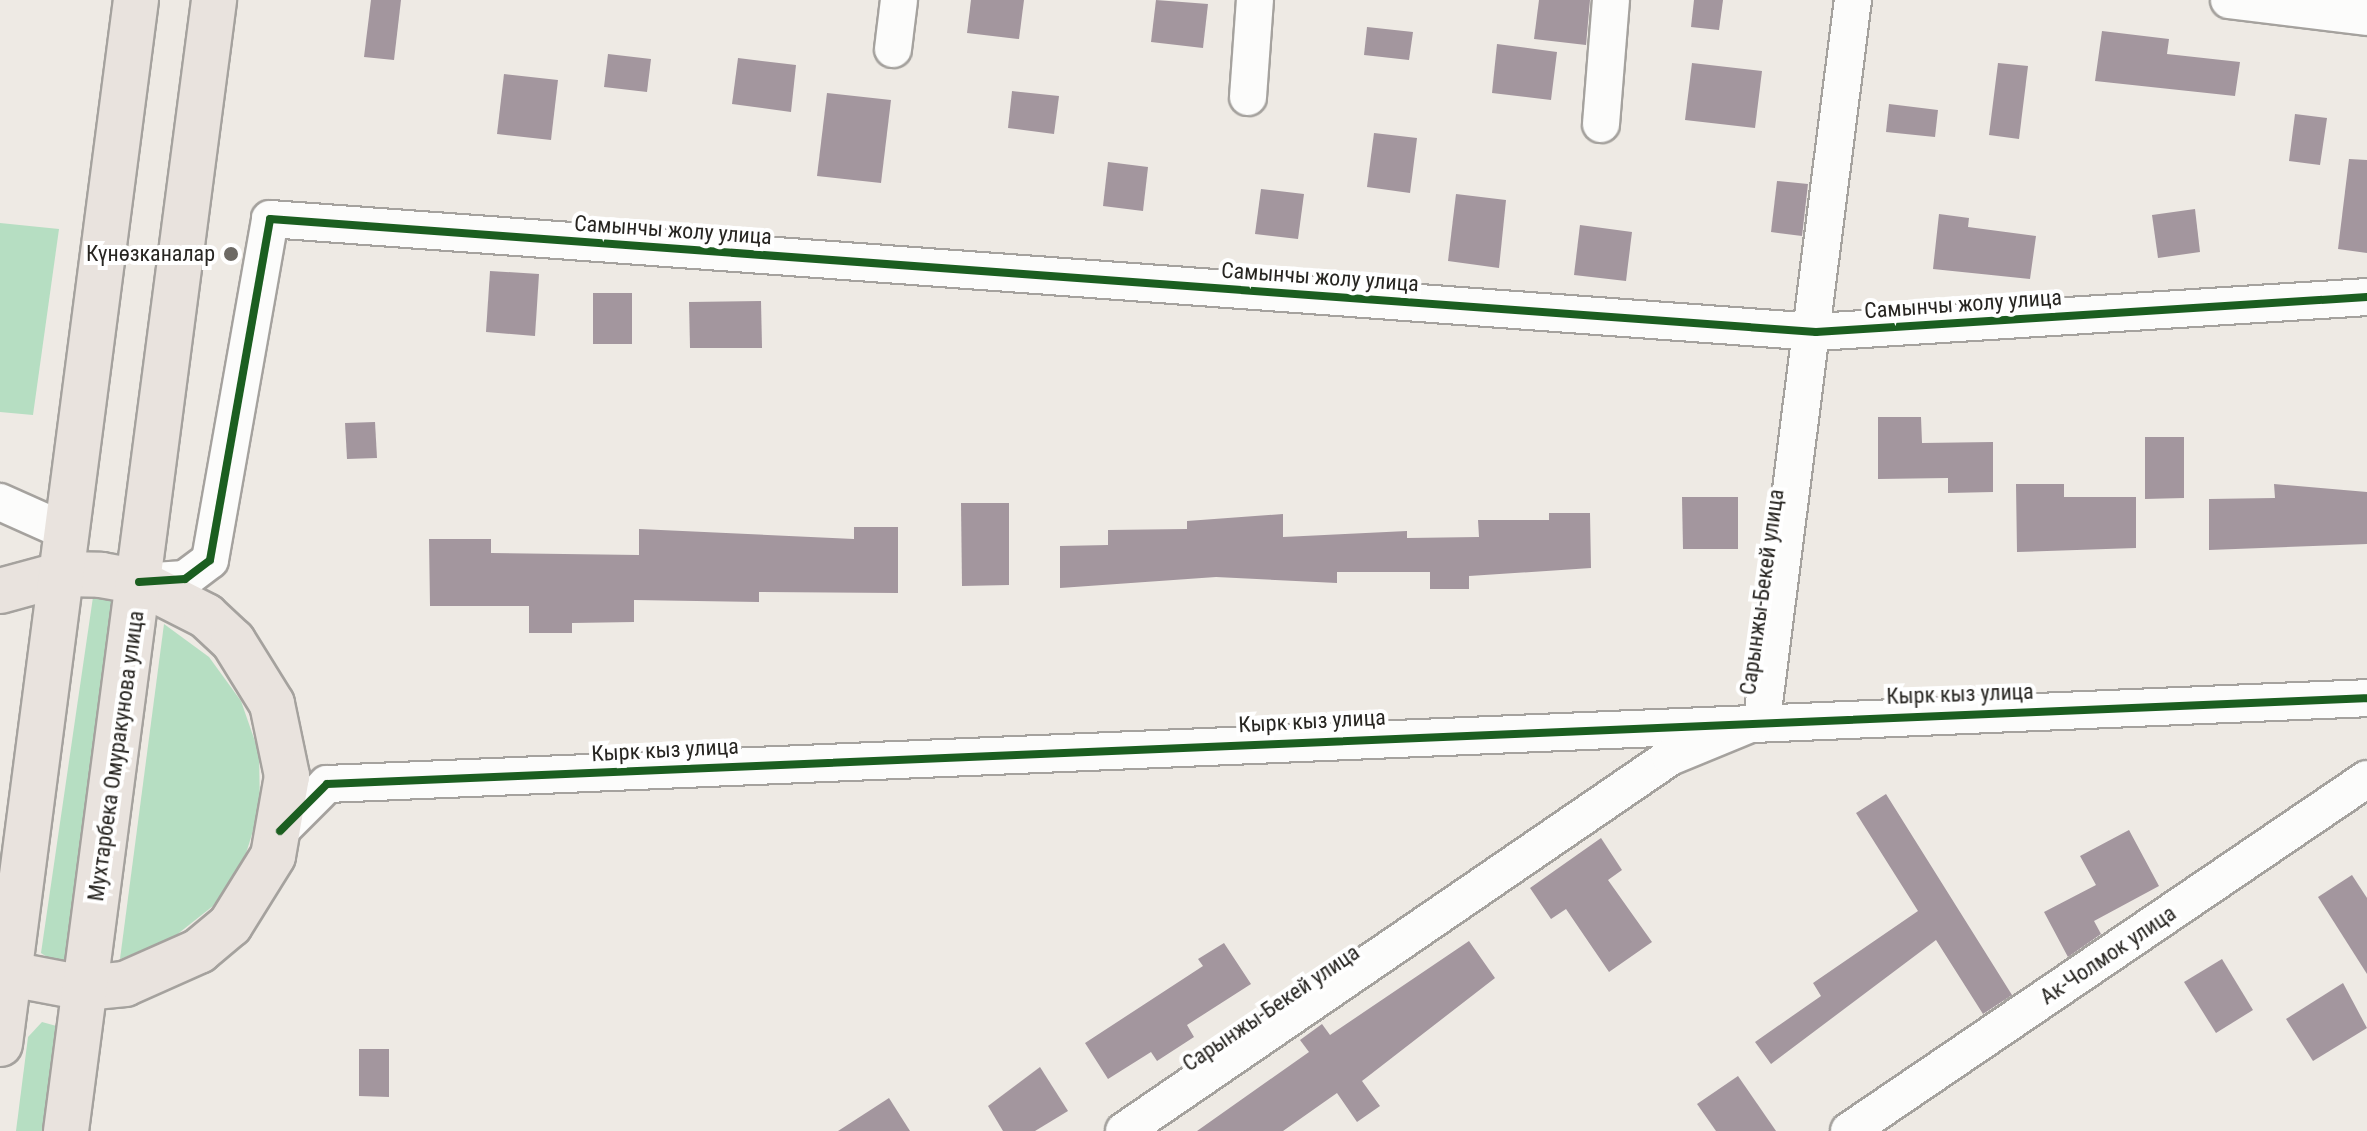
<!DOCTYPE html>
<meta charset="utf-8">
<style>
body{margin:0}
#map{position:relative;width:2367px;height:1131px;overflow:hidden;background:#eeeae4;font-family:"Roboto Condensed",sans-serif}
div>[style]{position:absolute}
.green>*{inset:0;background:#b6dec2}
.building>*{inset:0;background:#a3969e}
.roads{filter:drop-shadow(2px 0 #a5a29e) drop-shadow(-2px 0 #a5a29e) drop-shadow(0 2px #a5a29e) drop-shadow(0 -2px #a5a29e)}
.minor>*{height:36px;margin:-18px;padding:0 18px;transform-origin:18px;border-radius:18px;background:#fcfcfb}
.major>*{height:44px;margin:-22px;padding:0 22px;transform-origin:22px;border-radius:22px;background:#e9e3de}
.cycleway>*{height:8px;margin:-4px;padding:0 4px;transform-origin:4px;border-radius:4px;background:#1b5e20}
.dots>*{width:22px;height:22px;translate:-50% -50%;box-sizing:border-box;border:4px solid #fff;border-radius:50%}
span{translate:-50% -50%;white-space:nowrap;text-align:center;line-height:1.15;-webkit-text-stroke:8px #fff;paint-order:stroke}
.street-label{font-size:22px;color:#272521}
.poi-label{font-size:22px;color:#272521}
.right{translate:-100% -50%;text-align:right}
</style>
<div id="map">
<div class="green">
<i style="clip-path:polygon(0 223px,59px 229px,33px 415px,0 412px)"></i>
<i style="clip-path:polygon(93px 597px,117px 602px,67px 962px,59px 965px,41px 953px)"></i>
<i style="clip-path:polygon(164px 624px,209px 657px,241px 701px,259px 753px,260px 808px,244px 860px,213px 906px,170px 940px,120px 959px)"></i>
<i style="clip-path:polygon(42px 1022px,60px 1027px,51px 1131px,16px 1131px,28px 1037px)"></i>
</div>
<div class="building">
<i style="clip-path:polygon(371px 0,401px 0,394px 60px,364px 57px)"></i>
<i style="clip-path:polygon(971px 0,1024px 0,1019px 39px,967px 33px)"></i>
<i style="clip-path:polygon(1156px 0,1208px 4px,1203px 48px,1151px 42px)"></i>
<i style="clip-path:polygon(1539px 0,1590px 0,1586px 45px,1534px 39px)"></i>
<i style="clip-path:polygon(1694px 0,1723px 0,1719px 30px,1691px 27px)"></i>
<i style="clip-path:polygon(1367px 27px,1413px 32px,1409px 60px,1364px 55px)"></i>
<i style="clip-path:polygon(2102px 31px,2169px 39px,2167px 54px,2240px 62px,2235px 96px,2095px 81px)"></i>
<i style="clip-path:polygon(1497px 44px,1557px 52px,1551px 100px,1492px 93px)"></i>
<i style="clip-path:polygon(608px 54px,651px 59px,647px 92px,604px 87px)"></i>
<i style="clip-path:polygon(738px 58px,796px 65px,791px 112px,732px 104px)"></i>
<i style="clip-path:polygon(1692px 63px,1762px 71px,1755px 128px,1685px 120px)"></i>
<i style="clip-path:polygon(1998px 63px,2028px 66px,2019px 139px,1989px 135px)"></i>
<i style="clip-path:polygon(504px 74px,558px 80px,551px 140px,497px 134px)"></i>
<i style="clip-path:polygon(1012px 91px,1059px 96px,1054px 134px,1008px 128px)"></i>
<i style="clip-path:polygon(827px 93px,891px 100px,881px 183px,817px 176px)"></i>
<i style="clip-path:polygon(1889px 104px,1938px 110px,1935px 137px,1886px 132px)"></i>
<i style="clip-path:polygon(2295px 114px,2327px 118px,2320px 165px,2289px 161px)"></i>
<i style="clip-path:polygon(1374px 133px,1417px 138px,1410px 193px,1367px 187px)"></i>
<i style="clip-path:polygon(2349px 159px,2367px 160px,2367px 253px,2338px 249px)"></i>
<i style="clip-path:polygon(1108px 162px,1148px 167px,1143px 211px,1103px 206px)"></i>
<i style="clip-path:polygon(1777px 181px,1808px 184px,1802px 236px,1771px 232px)"></i>
<i style="clip-path:polygon(1261px 189px,1304px 194px,1298px 239px,1255px 234px)"></i>
<i style="clip-path:polygon(1456px 194px,1506px 200px,1499px 268px,1448px 261px)"></i>
<i style="clip-path:polygon(2195px 209px,2200px 252px,2158px 258px,2152px 215px)"></i>
<i style="clip-path:polygon(1939px 214px,1969px 218px,1968px 227px,2036px 236px,2030px 279px,1933px 269px)"></i>
<i style="clip-path:polygon(1580px 225px,1632px 232px,1626px 281px,1574px 275px)"></i>
<i style="clip-path:polygon(490px 271px,539px 274px,535px 336px,486px 332px)"></i>
<i style="clip-path:polygon(593px 293px,632px 293px,632px 344px,593px 344px)"></i>
<i style="clip-path:polygon(761px 301px,762px 348px,690px 348px,689px 302px)"></i>
<i style="clip-path:polygon(1878px 417px,1921px 417px,1922px 443px,1993px 442px,1993px 492px,1948px 493px,1948px 478px,1878px 479px)"></i>
<i style="clip-path:polygon(375px 422px,377px 458px,347px 459px,345px 423px)"></i>
<i style="clip-path:polygon(2145px 437px,2184px 437px,2184px 498px,2145px 499px)"></i>
<i style="clip-path:polygon(2016px 484px,2064px 484px,2064px 497px,2136px 497px,2136px 548px,2017px 552px)"></i>
<i style="clip-path:polygon(2274px 484px,2367px 492px,2367px 544px,2209px 550px,2209px 499px,2275px 498px)"></i>
<i style="clip-path:polygon(1682px 497px,1738px 497px,1738px 549px,1683px 549px)"></i>
<i style="clip-path:polygon(961px 503px,1009px 503px,1009px 585px,962px 586px)"></i>
<i style="clip-path:polygon(1549px 513px,1590px 513px,1591px 568px,1469px 576px,1469px 589px,1430px 589px,1430px 572px,1337px 572px,1337px 583px,1216px 577px,1060px 588px,1060px 546px,1108px 545px,1108px 530px,1187px 529px,1187px 521px,1283px 514px,1283px 537px,1407px 531px,1407px 538px,1479px 537px,1478px 520px,1549px 520px)"></i>
<i style="clip-path:polygon(854px 527px,898px 527px,898px 593px,759px 592px,759px 602px,634px 600px,634px 622px,572px 623px,572px 633px,529px 633px,529px 606px,430px 606px,429px 539px,491px 539px,491px 553px,639px 555px,639px 529px,854px 539px)"></i>
<i style="clip-path:polygon(1886px 794px,2012px 995px,1983px 1014px,1936px 940px,1771px 1064px,1755px 1042px,1821px 996px,1813px 983px,1918px 911px,1856px 813px)"></i>
<i style="clip-path:polygon(2129px 830px,2159px 886px,2094px 921px,2101px 934px,2068px 957px,2044px 912px,2096px 885px,2080px 856px)"></i>
<i style="clip-path:polygon(1601px 838px,1622px 870px,1608px 880px,1652px 942px,1609px 972px,1566px 909px,1551px 919px,1530px 888px)"></i>
<i style="clip-path:polygon(2352px 875px,2367px 898px,2367px 974px,2318px 897px)"></i>
<i style="clip-path:polygon(1469px 941px,1495px 978px,1362px 1081px,1380px 1106px,1357px 1122px,1337px 1093px,1283px 1131px,1197px 1131px,1309px 1052px,1300px 1040px,1322px 1024px,1330px 1035px)"></i>
<i style="clip-path:polygon(1224px 943px,1251px 984px,1187px 1025px,1194px 1037px,1157px 1061px,1151px 1052px,1108px 1079px,1085px 1043px,1203px 966px,1198px 959px)"></i>
<i style="clip-path:polygon(2222px 959px,2253px 1010px,2216px 1033px,2184px 982px)"></i>
<i style="clip-path:polygon(2343px 983px,2367px 1028px,2313px 1061px,2286px 1019px)"></i>
<i style="clip-path:polygon(359px 1049px,389px 1049px,389px 1097px,359px 1096px)"></i>
<i style="clip-path:polygon(1040px 1067px,1068px 1111px,1035px 1131px,1003px 1131px,988px 1106px)"></i>
<i style="clip-path:polygon(1738px 1076px,1776px 1131px,1716px 1131px,1697px 1104px)"></i>
<i style="clip-path:polygon(889px 1098px,910px 1131px,838px 1131px)"></i>
</div>
<div class="roads">
<div class="minor">
<i style="left:2229px;top:0;width:139px;rotate:7deg"></i>
<i style="left:893px;top:49px;width:49px;rotate:-83deg"></i>
<i style="left:1248px;top:97px;width:97px;rotate:-85.9deg"></i>
<i style="left:1601px;top:124px;width:124px;rotate:-85.4deg"></i>
<i style="left:0;top:502px;width:73px;rotate:24.1deg"></i>
<i style="left:139px;top:582px;width:46px;rotate:-3.7deg"></i>
<i style="left:185px;top:579px;width:31px;rotate:-37deg"></i>
<i style="left:210px;top:560px;width:346px;rotate:-80deg"></i>
<i style="left:270px;top:219px;width:1550px;rotate:4.18deg"></i>
<i style="left:1816px;top:332px;width:552px;rotate:-3.63deg"></i>
<i style="left:280px;top:831px;width:66px;rotate:-45deg"></i>
<i style="left:327px;top:784px;width:2042px;rotate:-2.41deg"></i>
<i style="left:1124px;top:1131px;width:662px;rotate:-34.41deg"></i>
<i style="left:1670px;top:757px;width:100px;rotate:-22.4deg"></i>
<i style="left:1762px;top:719px;width:725px;rotate:-82.79deg"></i>
<i style="left:1849px;top:1131px;width:626px;rotate:-34.2deg"></i>
</div>
<div class="major">
<i style="left:0;top:591px;width:64px;rotate:-15.3deg"></i>
<i style="left:62px;top:574px;width:39px;rotate:1deg"></i>
<i style="left:101px;top:575px;width:39px;rotate:10deg"></i>
<i style="left:139px;top:582px;width:75px;rotate:26.9deg"></i>
<i style="left:206px;top:616px;width:37px;rotate:43deg"></i>
<i style="left:233px;top:641px;width:74px;rotate:58.2deg"></i>
<i style="left:272px;top:704px;width:74px;rotate:78.2deg"></i>
<i style="left:287px;top:776px;width:81px;rotate:99.9deg"></i>
<i style="left:273px;top:856px;width:81px;rotate:121.9deg"></i>
<i style="left:230px;top:925px;width:40px;rotate:140deg"></i>
<i style="left:199px;top:951px;width:81px;rotate:156deg"></i>
<i style="left:125px;top:984px;width:41px;rotate:174.4deg"></i>
<i style="left:84px;top:988px;width:86px;rotate:-169.2deg"></i>
<i style="left:0;top:1044px;width:1053px;rotate:-82.58deg"></i>
<i style="left:66px;top:1131px;width:1141px;rotate:-82.54deg"></i>
</div>
</div>
<div class="cycleway">
<i style="left:139px;top:582px;width:46px;rotate:-3.7deg"></i>
<i style="left:185px;top:579px;width:31px;rotate:-37deg"></i>
<i style="left:210px;top:560px;width:346px;rotate:-80deg"></i>
<i style="left:270px;top:219px;width:1550px;rotate:4.18deg"></i>
<i style="left:1816px;top:332px;width:552px;rotate:-3.63deg"></i>
<i style="left:280px;top:831px;width:66px;rotate:-45deg"></i>
<i style="left:327px;top:784px;width:2042px;rotate:-2.41deg"></i>
</div>
<div class="dots">
<i style="left:231px;top:254px;background:#6d6a65"></i>
</div>
<div class="street-label">
<span style="left:673px;top:230px;rotate:4deg">Самынчы жолу улица</span>
<span style="left:1320px;top:277px;rotate:4deg">Самынчы жолу улица</span>
<span style="left:1963px;top:304px;rotate:-4deg">Самынчы жолу улица</span>
<span style="left:1762px;top:592px;rotate:-82deg">Сарынжы-Бекей улица</span>
<span style="left:1960px;top:694px;rotate:-2deg">Кырк кыз улица</span>
<span style="left:1312px;top:721px;rotate:-3deg">Кырк кыз улица</span>
<span style="left:665px;top:750px;rotate:-3deg">Кырк кыз улица</span>
<span style="left:116px;top:756px;rotate:-82deg">Мухтарбека Омуракунова улица</span>
<span style="left:2108px;top:955px;rotate:-34deg">Ак-Чолмок улица</span>
<span style="left:1271px;top:1008px;rotate:-34deg">Сарынжы-Бекей улица</span>
</div>
<div class="poi-label">
<span class="right" style="left:215px;top:254px">Күнөзканалар</span>
</div>
</div>
